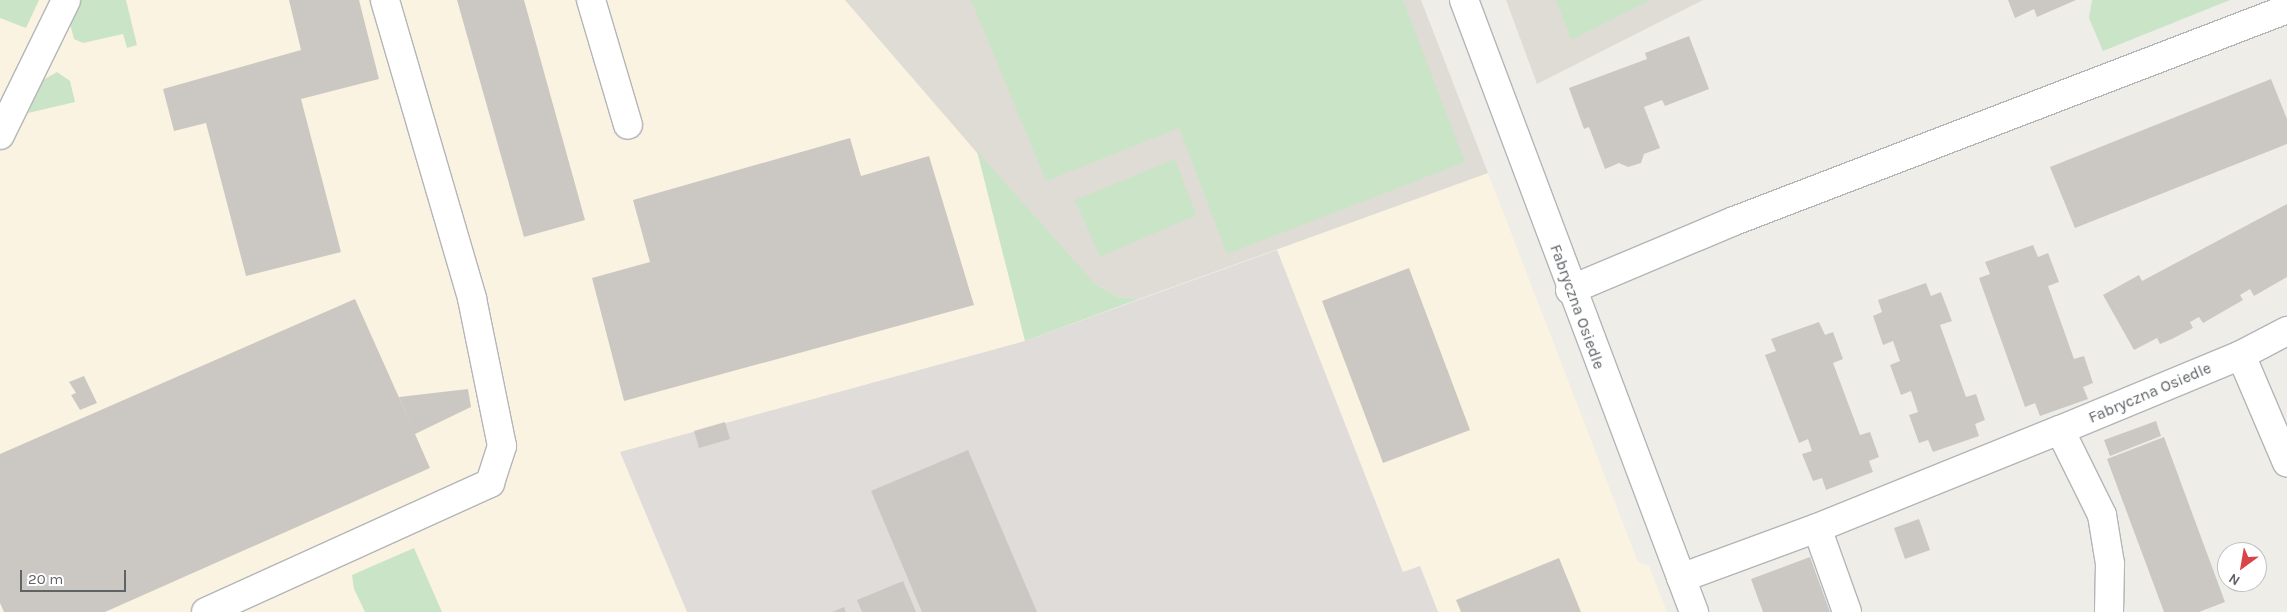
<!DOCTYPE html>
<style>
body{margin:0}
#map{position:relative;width:2287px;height:612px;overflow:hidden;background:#efede8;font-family:Karla,sans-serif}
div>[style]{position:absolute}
.commercial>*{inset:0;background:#fbf3e1}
.industrial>*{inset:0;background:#dfdcda}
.education>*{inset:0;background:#dfdcd6}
.green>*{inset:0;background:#cae4c7}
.building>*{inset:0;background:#cbc8c4}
.roads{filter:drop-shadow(1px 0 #b3b5b8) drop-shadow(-1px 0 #b3b5b8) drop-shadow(0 1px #b3b5b8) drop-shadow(0 -1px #b3b5b8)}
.minor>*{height:28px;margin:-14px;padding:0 14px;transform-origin:14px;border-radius:14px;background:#fff}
span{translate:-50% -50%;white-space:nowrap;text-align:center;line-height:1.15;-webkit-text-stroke:4px #fff;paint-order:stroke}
.street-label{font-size:16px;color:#5f6366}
.north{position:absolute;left:2217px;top:542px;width:50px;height:50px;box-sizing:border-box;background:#fff;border:1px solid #bfc1c2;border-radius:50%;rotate:212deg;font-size:14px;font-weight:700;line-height:20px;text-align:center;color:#5f6366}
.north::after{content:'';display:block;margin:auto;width:18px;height:22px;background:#d94446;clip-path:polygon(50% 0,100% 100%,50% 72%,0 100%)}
.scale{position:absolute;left:20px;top:570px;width:106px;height:22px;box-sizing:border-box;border:2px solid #5f6366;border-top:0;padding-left:6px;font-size:15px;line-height:18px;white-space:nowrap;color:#5f6366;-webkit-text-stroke:4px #fff;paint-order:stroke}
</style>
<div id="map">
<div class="commercial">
<i style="clip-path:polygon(0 0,845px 0,977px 151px,1025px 341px,621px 452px,688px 612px,0 612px)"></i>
<i style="clip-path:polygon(1488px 173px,1638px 562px,1649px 566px,1667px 612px,1438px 612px,1420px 566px,1403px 573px,1277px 250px)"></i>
</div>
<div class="industrial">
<i style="clip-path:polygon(1277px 250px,1403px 572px,1420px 566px,1438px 612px,687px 612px,620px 452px,1025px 341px)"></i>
</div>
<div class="education">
<i style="clip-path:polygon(845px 0,1421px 0,1488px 173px,1139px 299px,1118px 297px,1095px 284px,1055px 243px)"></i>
<i style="clip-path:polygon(1506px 0,1703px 0,1537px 84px)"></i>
</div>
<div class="green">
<i style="clip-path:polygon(0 0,39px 0,26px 28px,0 18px)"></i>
<i style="clip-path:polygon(81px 0,126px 0,137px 45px,127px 48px,123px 34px,83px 43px,74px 39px,70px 24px)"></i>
<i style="clip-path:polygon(971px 0,1403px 0,1465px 162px,1227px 254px,1179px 128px,1046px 181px)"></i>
<i style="clip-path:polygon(1556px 0,1650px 0,1571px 40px)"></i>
<i style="clip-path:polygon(2092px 0,2230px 0,2103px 51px,2089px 18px)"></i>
<i style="clip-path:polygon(57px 72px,70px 81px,75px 102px,28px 113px,43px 80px)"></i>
<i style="clip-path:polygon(977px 151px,1095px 284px,1118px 297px,1139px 299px,1025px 341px)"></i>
<i style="clip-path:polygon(1175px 159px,1196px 215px,1100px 257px,1075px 200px)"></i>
<i style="clip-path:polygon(414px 548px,442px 612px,365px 612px,354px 589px,352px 575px)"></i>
</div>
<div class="building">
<i style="clip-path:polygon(289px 0,359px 0,379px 79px,301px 99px,341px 252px,246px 276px,206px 123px,174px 131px,163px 89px,301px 50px)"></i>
<i style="clip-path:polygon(457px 0,524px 0,585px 220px,524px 237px)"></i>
<i style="clip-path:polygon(2008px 0,2076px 0,2037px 17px,2034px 9px,2015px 18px)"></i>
<i style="clip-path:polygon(1689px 36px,1709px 89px,1665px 106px,1662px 100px,1644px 107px,1660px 148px,1644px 154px,1641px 163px,1628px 167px,1619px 163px,1605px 169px,1589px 127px,1584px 129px,1569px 88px,1647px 59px,1645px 53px)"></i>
<i style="clip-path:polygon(2271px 79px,2287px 119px,2287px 144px,2075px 228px,2050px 167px)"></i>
<i style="clip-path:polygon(850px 138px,861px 176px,929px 156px,974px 305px,624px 401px,592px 278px,650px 262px,633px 200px)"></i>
<i style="clip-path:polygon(2287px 204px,2287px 277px,2254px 296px,2250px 289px,2240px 295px,2243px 300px,2203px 323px,2199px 317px,2190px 322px,2193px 328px,2172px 339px,2160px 344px,2157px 338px,2134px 350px,2103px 295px,2139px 275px,2142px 281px)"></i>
<i style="clip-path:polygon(2033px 245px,2038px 257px,2048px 253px,2059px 282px,2048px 286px,2074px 359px,2084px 356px,2093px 383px,2083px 387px,2088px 399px,2040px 416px,2035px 403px,2025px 407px,1979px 278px,1990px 274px,1985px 262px)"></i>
<i style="clip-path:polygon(1409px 268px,1470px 430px,1383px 463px,1322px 301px)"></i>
<i style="clip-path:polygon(1926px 283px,1931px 296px,1941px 292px,1952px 321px,1940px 325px,1966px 397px,1976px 394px,1985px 420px,1975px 424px,1979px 436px,1933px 452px,1928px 440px,1919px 443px,1909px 415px,1918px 412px,1911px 391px,1901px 395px,1890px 365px,1900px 361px,1893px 341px,1883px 345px,1873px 316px,1882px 312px,1878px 300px)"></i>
<i style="clip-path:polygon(355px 299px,414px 431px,399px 397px,468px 389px,471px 407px,415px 434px,430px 468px,105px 612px,4px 612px,0 603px,0 454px)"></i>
<i style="clip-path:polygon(1819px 322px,1825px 335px,1833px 332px,1843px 359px,1833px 363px,1860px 435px,1870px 432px,1879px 457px,1869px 461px,1873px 472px,1826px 490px,1822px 478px,1813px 481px,1802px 454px,1812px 451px,1808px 439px,1799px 443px,1765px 355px,1776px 351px,1771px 339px)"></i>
<i style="clip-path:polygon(84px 376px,97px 403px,80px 410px,71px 395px,76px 393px,69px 382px)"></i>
<i style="clip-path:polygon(2156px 421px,2161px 436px,2110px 456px,2104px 440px)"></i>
<i style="clip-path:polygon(725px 422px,730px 439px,699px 448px,694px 431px)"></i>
<i style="clip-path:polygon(2164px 437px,2225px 602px,2199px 612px,2164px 612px,2107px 459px)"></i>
<i style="clip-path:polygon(968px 450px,1037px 612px,922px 612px,871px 491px)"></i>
<i style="clip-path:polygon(1919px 519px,1930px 550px,1905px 559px,1894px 528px)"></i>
<i style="clip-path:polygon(1810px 557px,1830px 612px,1763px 612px,1751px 579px)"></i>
<i style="clip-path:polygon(1559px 558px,1581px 612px,1461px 612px,1456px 600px)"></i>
<i style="clip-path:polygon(903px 581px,916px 612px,862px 612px,857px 600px)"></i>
<i style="clip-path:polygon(844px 607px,846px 612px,832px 612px)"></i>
</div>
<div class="roads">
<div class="minor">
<i style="left:591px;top:0;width:130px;rotate:73.5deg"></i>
<i style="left:1464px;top:0;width:654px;rotate:69.4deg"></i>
<i style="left:0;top:135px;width:150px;rotate:-63.9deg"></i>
<i style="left:1570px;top:290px;width:178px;rotate:-22.8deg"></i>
<i style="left:1734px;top:221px;width:592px;rotate:-20.97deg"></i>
<i style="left:2241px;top:355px;width:117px;rotate:66.9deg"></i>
<i style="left:2060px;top:430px;width:196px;rotate:-22.5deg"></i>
<i style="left:2241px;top:355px;width:52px;rotate:-27.6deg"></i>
<i style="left:1817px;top:528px;width:89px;rotate:70.3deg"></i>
<i style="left:1681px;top:578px;width:145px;rotate:-20.2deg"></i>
<i style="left:1817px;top:528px;width:262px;rotate:-22deg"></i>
<i style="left:2060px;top:430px;width:95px;rotate:63.7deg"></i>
<i style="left:2102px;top:515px;width:50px;rotate:80.7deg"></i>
<i style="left:2110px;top:564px;width:48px;rotate:91.2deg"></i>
<i style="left:206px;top:612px;width:312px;rotate:-24.4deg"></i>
<i style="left:490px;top:483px;width:39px;rotate:-72deg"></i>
<i style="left:502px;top:446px;width:151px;rotate:-101.5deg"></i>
<i style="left:472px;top:298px;width:310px;rotate:-106.3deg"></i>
</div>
</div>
<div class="street-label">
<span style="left:1577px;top:307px;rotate:70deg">Fabryczna Osiedle</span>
<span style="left:2150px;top:393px;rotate:-23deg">Fabryczna Osiedle</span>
</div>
<div class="north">N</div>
<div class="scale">20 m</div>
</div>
